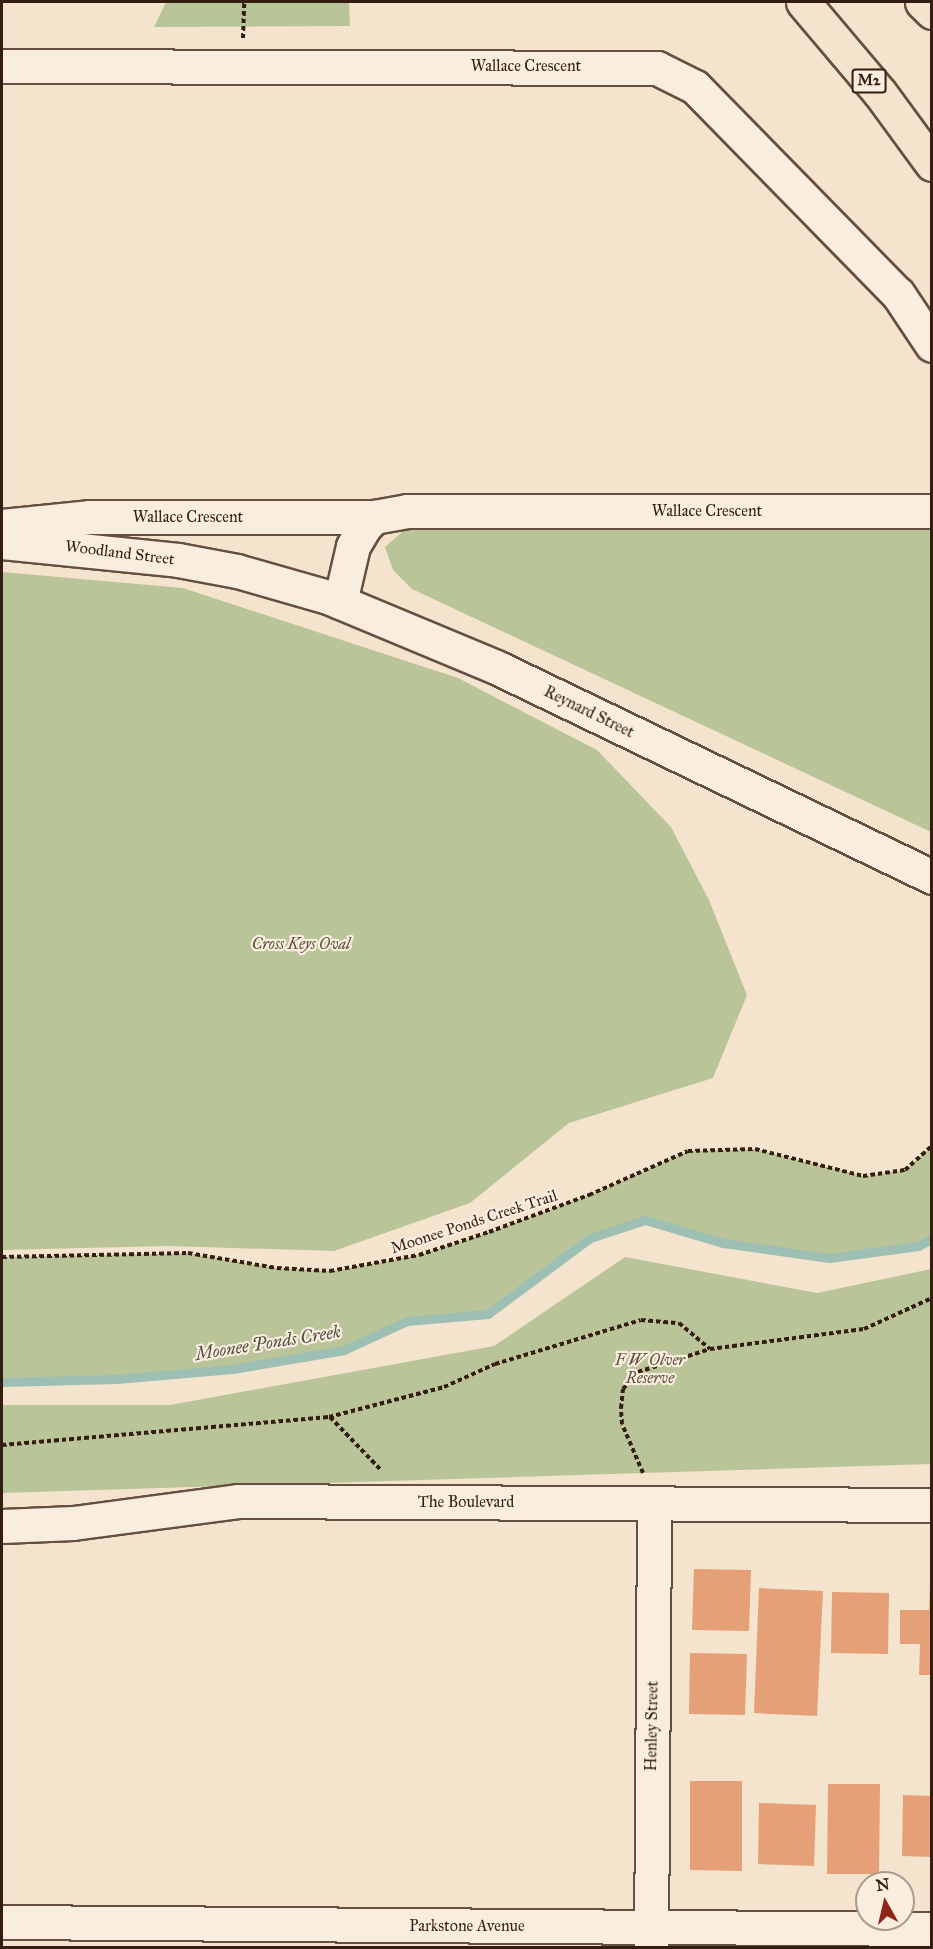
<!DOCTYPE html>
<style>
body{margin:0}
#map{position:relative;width:933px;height:1949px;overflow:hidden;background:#f5e4cd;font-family:"IM FELL Great Primer",serif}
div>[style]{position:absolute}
.green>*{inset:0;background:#bac499}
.stream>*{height:9px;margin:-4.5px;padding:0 4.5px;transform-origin:4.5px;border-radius:4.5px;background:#9dbfb4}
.building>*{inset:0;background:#e5a077}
.path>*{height:4px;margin-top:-2px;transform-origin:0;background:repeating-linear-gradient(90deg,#351d11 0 4.5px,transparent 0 7.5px)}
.roads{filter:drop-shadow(2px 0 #654f40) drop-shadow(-2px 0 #654f40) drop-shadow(0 2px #654f40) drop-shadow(0 -2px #654f40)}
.minor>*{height:33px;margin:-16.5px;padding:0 16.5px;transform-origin:16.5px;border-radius:16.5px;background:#f8edde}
.highway>*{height:33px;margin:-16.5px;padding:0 16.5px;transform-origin:16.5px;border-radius:16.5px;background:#f5e4cd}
span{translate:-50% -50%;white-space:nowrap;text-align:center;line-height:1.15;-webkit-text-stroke:4.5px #f8edde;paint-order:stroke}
.shield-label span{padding:2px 4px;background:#f8edde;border:2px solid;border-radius:4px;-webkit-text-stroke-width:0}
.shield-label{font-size:15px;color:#351d11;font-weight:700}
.street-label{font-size:16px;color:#351d11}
.park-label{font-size:16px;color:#5d4f3a;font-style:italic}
.water-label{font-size:18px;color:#544e42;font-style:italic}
.frame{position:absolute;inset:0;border:3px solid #351d11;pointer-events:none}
.north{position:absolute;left:855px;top:1871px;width:60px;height:60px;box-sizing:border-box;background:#f8edde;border:2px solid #aa9a8c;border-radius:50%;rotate:352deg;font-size:16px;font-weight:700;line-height:24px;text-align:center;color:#351d11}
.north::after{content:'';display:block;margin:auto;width:21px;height:27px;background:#8f2418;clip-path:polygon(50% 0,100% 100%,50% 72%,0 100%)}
</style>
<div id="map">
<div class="green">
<i style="clip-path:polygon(166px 2px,349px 2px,350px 26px,154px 27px)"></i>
<i style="clip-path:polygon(931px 517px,931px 832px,412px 589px,393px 570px,385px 547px,410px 525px)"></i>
<i style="clip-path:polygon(2px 572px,183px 588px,458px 678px,597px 750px,671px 827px,709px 900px,747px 995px,713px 1078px,569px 1123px,470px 1203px,334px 1251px,167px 1246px,2px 1250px)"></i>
<i style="clip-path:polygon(931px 1146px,931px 1239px,918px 1246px,829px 1258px,723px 1243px,645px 1220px,590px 1238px,488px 1314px,407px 1321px,344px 1350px,233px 1369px,117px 1379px,2px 1382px,2px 1257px,188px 1253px,277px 1268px,331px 1271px,419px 1255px,489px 1232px,589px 1195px,688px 1151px,755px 1149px,864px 1176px,905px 1170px)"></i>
<i style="clip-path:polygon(625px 1257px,817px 1293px,931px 1269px,931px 1464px,2px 1493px,2px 1405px,170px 1405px,494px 1346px)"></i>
</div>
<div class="stream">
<i style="left:2px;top:1382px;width:115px;rotate:-1.5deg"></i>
<i style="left:117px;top:1379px;width:116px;rotate:-4.9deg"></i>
<i style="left:233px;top:1369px;width:113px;rotate:-9.7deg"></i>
<i style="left:344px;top:1350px;width:69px;rotate:-24.7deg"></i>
<i style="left:407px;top:1321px;width:81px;rotate:-4.9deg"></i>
<i style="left:488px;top:1314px;width:127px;rotate:-36.7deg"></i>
<i style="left:590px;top:1238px;width:58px;rotate:-18.1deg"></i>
<i style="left:645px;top:1220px;width:81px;rotate:16.4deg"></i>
<i style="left:723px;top:1243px;width:107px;rotate:8.1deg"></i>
<i style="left:829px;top:1258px;width:90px;rotate:-7.7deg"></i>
<i style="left:918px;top:1246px;width:16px;rotate:-27deg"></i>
</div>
<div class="building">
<i style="clip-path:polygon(694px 1569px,751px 1570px,749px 1631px,692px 1630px)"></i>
<i style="clip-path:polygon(929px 1581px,932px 1675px,919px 1675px,920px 1644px,900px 1644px,900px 1610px,929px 1610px)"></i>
<i style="clip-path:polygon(759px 1588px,823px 1591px,817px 1716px,754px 1713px)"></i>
<i style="clip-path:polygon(832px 1592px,889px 1593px,888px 1654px,831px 1653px)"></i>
<i style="clip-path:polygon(690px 1653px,747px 1654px,745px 1715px,689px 1714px)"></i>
<i style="clip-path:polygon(690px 1781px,742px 1781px,742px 1871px,690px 1870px)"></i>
<i style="clip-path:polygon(828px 1784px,880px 1784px,879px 1874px,827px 1874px)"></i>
<i style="clip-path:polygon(903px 1795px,932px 1796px,932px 1857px,902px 1856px)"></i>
<i style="clip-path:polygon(759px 1803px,816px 1805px,814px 1866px,758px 1864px)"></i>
</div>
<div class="path">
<i style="left:243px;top:38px;width:36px;rotate:-88deg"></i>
<i style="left:2px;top:1257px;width:186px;rotate:-1.2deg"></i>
<i style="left:188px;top:1253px;width:90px;rotate:9.6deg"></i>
<i style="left:277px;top:1268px;width:53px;rotate:3.2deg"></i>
<i style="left:330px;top:1271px;width:90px;rotate:-10.2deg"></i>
<i style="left:419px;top:1255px;width:74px;rotate:-18.2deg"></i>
<i style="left:489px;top:1232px;width:107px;rotate:-20.3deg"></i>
<i style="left:589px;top:1195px;width:108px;rotate:-24deg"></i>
<i style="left:688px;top:1151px;width:67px;rotate:-1.7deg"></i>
<i style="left:755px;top:1149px;width:111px;rotate:14deg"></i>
<i style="left:863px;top:1176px;width:42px;rotate:-8.1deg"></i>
<i style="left:905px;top:1170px;width:36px;rotate:-42deg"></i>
<i style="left:330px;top:1417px;width:74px;rotate:46.1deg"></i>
<i style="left:2px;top:1445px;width:328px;rotate:-4.9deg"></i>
<i style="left:329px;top:1417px;width:119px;rotate:-14.6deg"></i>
<i style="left:444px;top:1387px;width:56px;rotate:-24.3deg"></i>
<i style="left:495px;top:1364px;width:152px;rotate:-16.8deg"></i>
<i style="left:641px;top:1320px;width:38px;rotate:5deg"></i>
<i style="left:679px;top:1323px;width:40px;rotate:40deg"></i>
<i style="left:643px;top:1473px;width:53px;rotate:-113.2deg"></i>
<i style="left:622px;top:1424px;width:16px;rotate:-94deg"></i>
<i style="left:621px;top:1408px;width:19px;rotate:-84deg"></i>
<i style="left:623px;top:1389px;width:23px;rotate:-49deg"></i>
<i style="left:638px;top:1372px;width:76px;rotate:-17.7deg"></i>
<i style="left:710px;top:1349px;width:155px;rotate:-7.4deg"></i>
<i style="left:864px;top:1329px;width:75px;rotate:-24.5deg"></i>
</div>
<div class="roads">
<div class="minor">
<i style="left:2px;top:66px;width:655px;rotate:0.17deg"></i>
<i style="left:657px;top:68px;width:42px;rotate:26.6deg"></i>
<i style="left:695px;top:87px;width:290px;rotate:45.6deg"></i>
<i style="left:898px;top:294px;width:61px;rotate:56.3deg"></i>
<i style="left:2px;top:526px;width:87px;rotate:-5.9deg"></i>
<i style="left:89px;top:517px;width:285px"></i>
<i style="left:2px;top:542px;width:177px;rotate:5.8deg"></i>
<i style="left:178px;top:560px;width:60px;rotate:10.6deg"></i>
<i style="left:237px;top:571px;width:95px;rotate:15.9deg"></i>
<i style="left:328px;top:597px;width:182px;rotate:22.6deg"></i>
<i style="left:496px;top:667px;width:484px;rotate:25.7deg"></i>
<i style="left:340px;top:602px;width:57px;rotate:-76.9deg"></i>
<i style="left:353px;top:546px;width:23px;rotate:-59deg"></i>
<i style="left:365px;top:526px;width:13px;rotate:-45deg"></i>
<i style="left:374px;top:517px;width:34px;rotate:-10deg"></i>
<i style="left:407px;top:511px;width:525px"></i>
<i style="left:2px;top:1526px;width:71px;rotate:-2.4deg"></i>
<i style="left:73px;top:1523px;width:166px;rotate:-7.6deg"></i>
<i style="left:238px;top:1501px;width:694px;rotate:0.33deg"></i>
<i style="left:2px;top:1922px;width:930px;rotate:0.43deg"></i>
<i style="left:651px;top:1948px;width:444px;rotate:-89.6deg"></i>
</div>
<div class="highway">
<i style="left:803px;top:2px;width:119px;rotate:49.8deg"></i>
<i style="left:880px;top:93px;width:88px;rotate:53.8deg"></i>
<i style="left:922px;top:2px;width:14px;rotate:45deg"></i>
</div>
</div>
<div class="shield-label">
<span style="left:869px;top:81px">M2</span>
</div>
<div class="street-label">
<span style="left:526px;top:66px">Wallace Crescent</span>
<span style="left:707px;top:511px">Wallace Crescent</span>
<span style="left:188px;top:517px">Wallace Crescent</span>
<span style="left:120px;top:553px;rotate:7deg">Woodland Street</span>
<span style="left:589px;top:712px;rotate:26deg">Reynard Street</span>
<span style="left:474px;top:1222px;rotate:-18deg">Moonee Ponds Creek Trail</span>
<span style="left:466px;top:1502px">The Boulevard</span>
<span style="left:652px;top:1726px;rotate:-89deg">Henley Street</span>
<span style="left:467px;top:1926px">Parkstone Avenue</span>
</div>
<div class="park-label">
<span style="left:301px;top:944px">Cross Keys Oval</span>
<span style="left:650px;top:1369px">F W Olver<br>Reserve</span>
</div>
<div class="water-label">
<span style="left:268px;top:1343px;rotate:-9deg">Moonee Ponds Creek</span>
</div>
<div class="frame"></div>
<div class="north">N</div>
</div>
